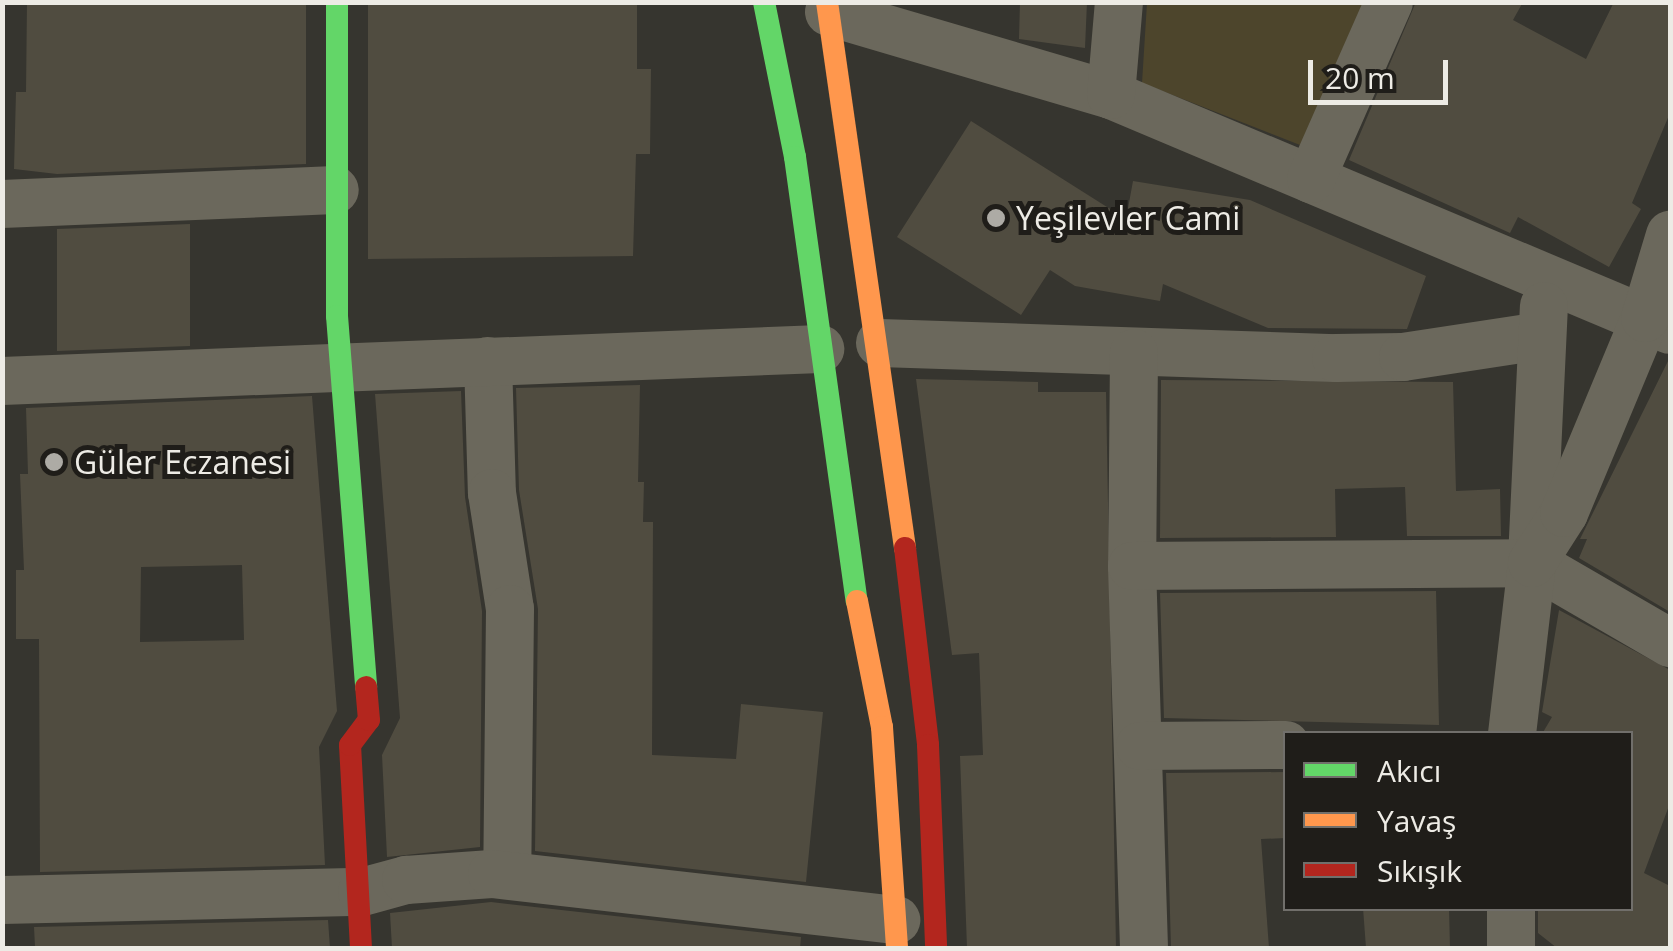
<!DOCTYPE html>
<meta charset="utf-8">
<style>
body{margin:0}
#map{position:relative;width:1673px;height:951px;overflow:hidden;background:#36352f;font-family:"Open Sans",sans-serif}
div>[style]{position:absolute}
.green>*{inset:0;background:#4d452c}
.building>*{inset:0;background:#504c40}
.street>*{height:48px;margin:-24px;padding:0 24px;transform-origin:24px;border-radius:24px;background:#6b685c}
.fast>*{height:22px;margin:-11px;padding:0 11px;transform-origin:11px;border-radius:11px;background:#63d668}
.slow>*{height:22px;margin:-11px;padding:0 11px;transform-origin:11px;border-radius:11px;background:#ff974d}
.jam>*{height:22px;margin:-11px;padding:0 11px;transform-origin:11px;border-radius:11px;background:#b3261e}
.dots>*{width:28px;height:28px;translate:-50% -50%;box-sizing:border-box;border:5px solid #1f1d19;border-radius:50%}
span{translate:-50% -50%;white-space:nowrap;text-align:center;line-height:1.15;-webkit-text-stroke:10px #1f1d19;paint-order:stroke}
.poi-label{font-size:32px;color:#edebe5}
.left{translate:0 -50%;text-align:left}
.frame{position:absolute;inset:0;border:5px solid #edebe5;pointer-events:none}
.legend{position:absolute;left:1283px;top:731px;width:350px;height:180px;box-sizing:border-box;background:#1f1d19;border:2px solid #716f6b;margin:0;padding:12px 18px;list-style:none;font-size:30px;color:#edebe5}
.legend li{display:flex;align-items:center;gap:20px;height:50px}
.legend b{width:50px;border:2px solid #716f6b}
.scale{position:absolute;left:1308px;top:60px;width:140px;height:45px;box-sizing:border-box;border:5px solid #edebe5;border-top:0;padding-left:12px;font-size:30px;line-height:35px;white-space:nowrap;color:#edebe5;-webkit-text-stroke:8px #1f1d19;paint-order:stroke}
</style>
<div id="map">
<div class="green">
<i style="clip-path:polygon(1147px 3px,1384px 3px,1318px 152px,1142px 83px)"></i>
</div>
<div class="building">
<i style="clip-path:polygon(27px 2px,306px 2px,306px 164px,57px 174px,14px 169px,16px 92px,26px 92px)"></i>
<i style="clip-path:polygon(368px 2px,637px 2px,637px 69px,651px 69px,650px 154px,636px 154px,633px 256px,368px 259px)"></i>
<i style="clip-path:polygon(1020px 2px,1087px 2px,1085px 48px,1019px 39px)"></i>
<i style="clip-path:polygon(1416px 2px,1523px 2px,1513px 20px,1586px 59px,1614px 2px,1670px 2px,1670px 113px,1632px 203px,1641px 209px,1609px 267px,1518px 217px,1510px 233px,1349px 160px)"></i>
<i style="clip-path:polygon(971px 121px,1126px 219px,1133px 181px,1250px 200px,1426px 276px,1407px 329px,1268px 328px,1163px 284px,1160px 301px,1075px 286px,1050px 270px,1021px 315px,897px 237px)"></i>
<i style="clip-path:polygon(190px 224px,190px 346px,57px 351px,57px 229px)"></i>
<i style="clip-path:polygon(1670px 357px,1670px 612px,1579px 558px,1587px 539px,1580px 539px)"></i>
<i style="clip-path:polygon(916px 379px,1038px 382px,1038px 392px,1106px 392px,1116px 948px,967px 948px,960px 756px,983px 755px,979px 653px,952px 655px)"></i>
<i style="clip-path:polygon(1161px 380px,1453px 382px,1456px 491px,1500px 489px,1501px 536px,1407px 536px,1405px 487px,1335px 489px,1336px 537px,1160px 538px)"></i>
<i style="clip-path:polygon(640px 385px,638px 482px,644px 482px,643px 522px,653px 522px,652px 755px,736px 759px,741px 704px,823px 712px,806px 882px,535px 851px,538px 609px,519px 490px,516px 388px)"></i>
<i style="clip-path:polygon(461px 391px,465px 497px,482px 611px,480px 847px,387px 857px,382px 755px,400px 718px,375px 394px)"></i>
<i style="clip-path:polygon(evenodd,312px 396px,337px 711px,319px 747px,325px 865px,40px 872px,39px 639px,16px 639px,16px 570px,24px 570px,20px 474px,28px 474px,26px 408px,312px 396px,242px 565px,244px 640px,140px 642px,141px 567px,242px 565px)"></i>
<i style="clip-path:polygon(1436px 591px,1439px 725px,1164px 718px,1160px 593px)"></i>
<i style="clip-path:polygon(1559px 610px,1670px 670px,1670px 803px,1644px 873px,1670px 886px,1670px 948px,1557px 948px,1538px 933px,1538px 908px,1630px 908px,1630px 734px,1542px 734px,1552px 717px,1542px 712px)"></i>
<i style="clip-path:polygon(1286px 772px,1286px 838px,1261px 839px,1269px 948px,1171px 948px,1166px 773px)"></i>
<i style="clip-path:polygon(491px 902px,801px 937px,800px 948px,392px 948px,390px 913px)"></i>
<i style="clip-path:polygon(1363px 908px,1449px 908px,1450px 948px,1366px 948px)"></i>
<i style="clip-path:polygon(328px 920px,330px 948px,35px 947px,34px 927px)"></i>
</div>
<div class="street">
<i style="left:829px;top:12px;width:294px;rotate:16.4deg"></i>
<i style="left:1111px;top:95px;width:606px;rotate:22.8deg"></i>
<i style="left:1111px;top:95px;width:93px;rotate:-85.1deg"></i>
<i style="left:1311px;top:179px;width:193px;rotate:-66.2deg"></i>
<i style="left:2px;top:204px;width:333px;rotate:-2.4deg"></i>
<i style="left:880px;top:343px;width:456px;rotate:1.9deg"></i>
<i style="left:1336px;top:358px;width:67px;rotate:-0.9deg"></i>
<i style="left:1403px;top:357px;width:139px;rotate:-8.7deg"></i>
<i style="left:1134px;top:353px;width:213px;rotate:90.5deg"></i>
<i style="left:1132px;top:566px;width:382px;rotate:88.2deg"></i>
<i style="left:488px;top:361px;width:132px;rotate:88.3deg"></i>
<i style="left:492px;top:493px;width:117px;rotate:81.2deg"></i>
<i style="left:510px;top:609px;width:266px;rotate:90.6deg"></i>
<i style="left:2px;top:381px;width:819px;rotate:-2.24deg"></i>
<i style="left:1532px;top:559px;width:253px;rotate:-87.3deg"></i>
<i style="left:1132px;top:566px;width:400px;rotate:-0.4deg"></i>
<i style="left:1532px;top:563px;width:160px;rotate:30.1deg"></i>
<i style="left:1512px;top:734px;width:172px;rotate:-83.3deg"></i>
<i style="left:1532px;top:563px;width:59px;rotate:-57.4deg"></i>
<i style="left:1564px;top:513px;width:211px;rotate:-67.4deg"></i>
<i style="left:1645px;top:318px;width:87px;rotate:-73.2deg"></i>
<i style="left:1140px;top:746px;width:146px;rotate:-0.4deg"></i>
<i style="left:2px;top:900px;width:360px;rotate:-1.3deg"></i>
<i style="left:362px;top:892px;width:46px;rotate:-15.3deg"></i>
<i style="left:406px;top:880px;width:86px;rotate:-4deg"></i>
<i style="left:492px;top:874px;width:407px;rotate:6.5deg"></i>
<i style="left:1511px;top:948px;width:40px;rotate:-90deg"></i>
</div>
<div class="fast">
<i style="left:337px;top:2px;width:314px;rotate:90deg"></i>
<i style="left:337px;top:316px;width:372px;rotate:85.5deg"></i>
<i style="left:764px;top:2px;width:158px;rotate:78.7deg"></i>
<i style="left:795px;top:157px;width:448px;rotate:82.1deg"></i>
</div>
<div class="slow">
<i style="left:827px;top:2px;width:552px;rotate:81.87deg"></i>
<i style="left:857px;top:601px;width:128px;rotate:78.8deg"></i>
<i style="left:882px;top:727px;width:222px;rotate:86.1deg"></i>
</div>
<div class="jam">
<i style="left:905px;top:548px;width:198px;rotate:83.3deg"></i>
<i style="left:928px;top:745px;width:203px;rotate:87.7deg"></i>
<i style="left:361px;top:948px;width:203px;rotate:-93.1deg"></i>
<i style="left:350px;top:745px;width:31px;rotate:-53deg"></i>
<i style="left:369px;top:720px;width:33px;rotate:-95deg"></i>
</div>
<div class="dots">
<i style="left:996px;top:218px;background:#adaba5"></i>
<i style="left:54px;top:462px;background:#adaba5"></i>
</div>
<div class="poi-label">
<span class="left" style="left:1016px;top:218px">Yeşilevler Cami</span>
<span class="left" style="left:74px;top:462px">Güler Eczanesi</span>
</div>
<div class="frame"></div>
<ul class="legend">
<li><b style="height:12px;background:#63d668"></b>Akıcı</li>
<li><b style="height:12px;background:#ff974d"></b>Yavaş</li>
<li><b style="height:12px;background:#b3261e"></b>Sıkışık</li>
</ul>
<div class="scale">20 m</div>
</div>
